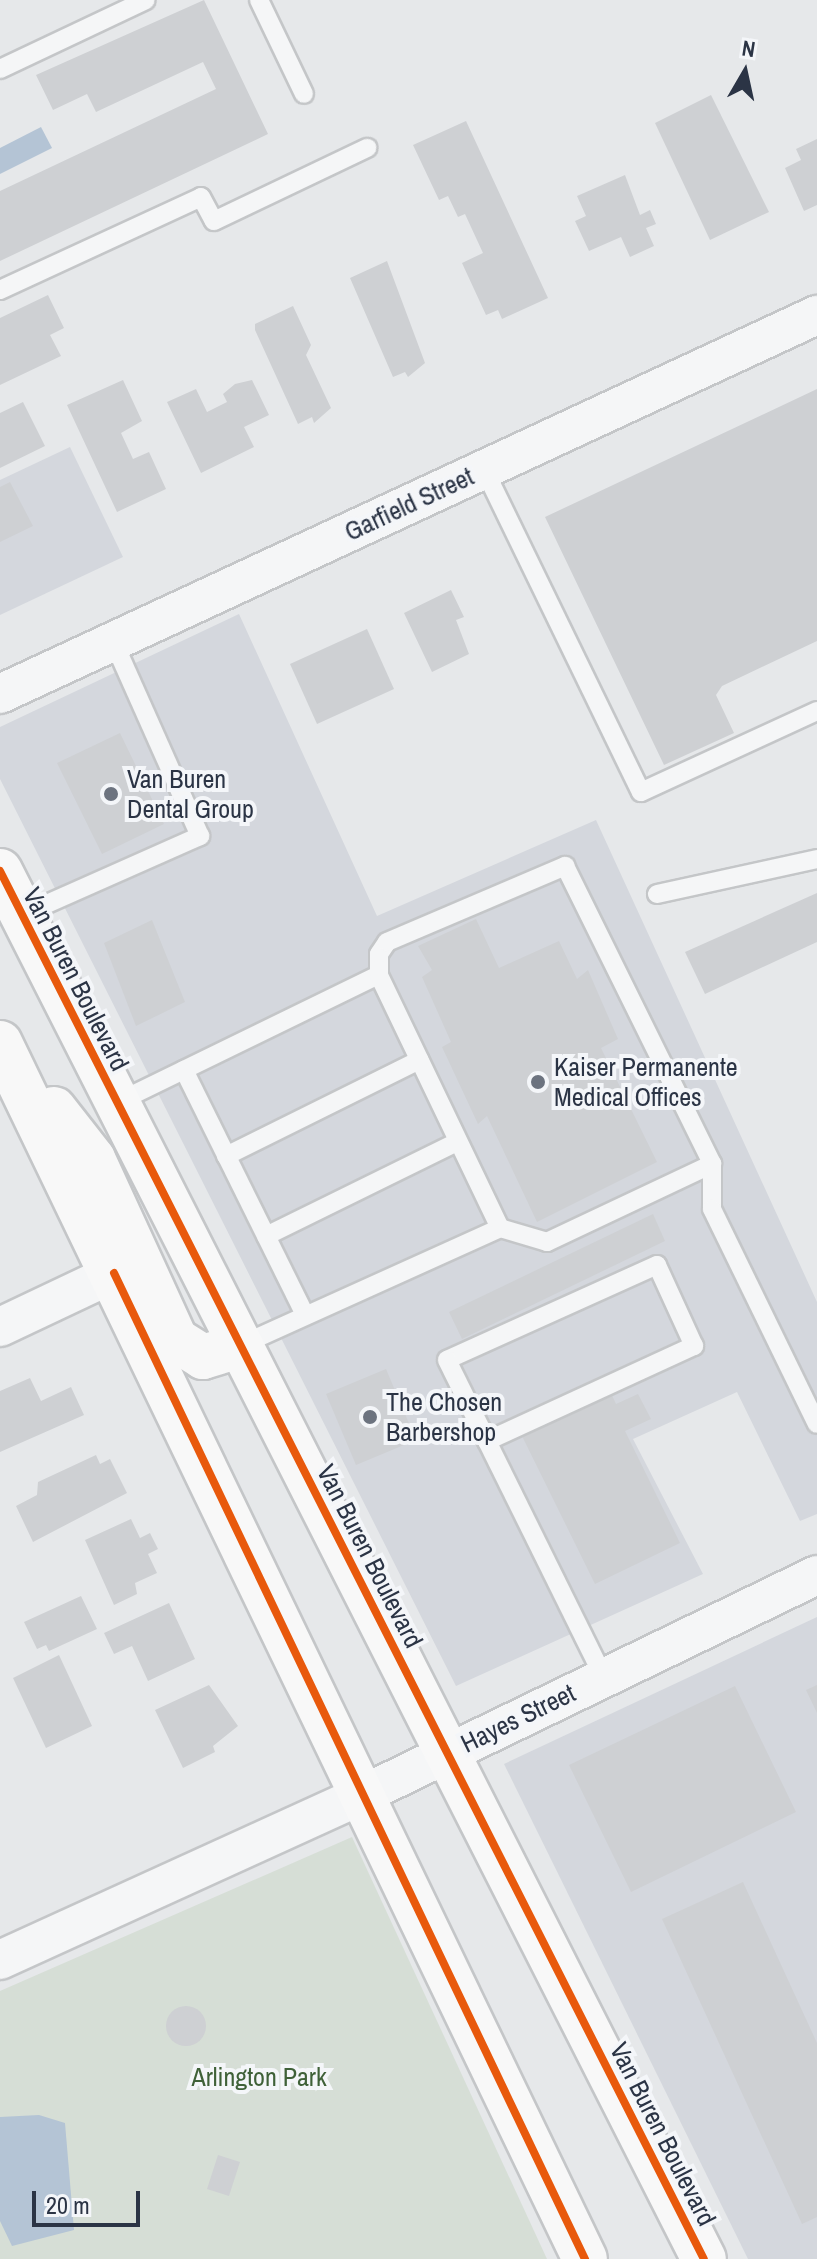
<!DOCTYPE html>
<style>
body{margin:0}
#map{position:relative;width:817px;height:2259px;overflow:hidden;background:#e6e8ea;font-family:"Archivo Narrow",sans-serif}
div>[style]{position:absolute}
.built>*{inset:0;background:#d4d7dd}
.green>*{inset:0;background:#d6ded6}
.water>*{inset:0;background:#b4c4d5}
.building>*{inset:0;background:#ced0d3}
.round{border-radius:50%}
.roads{filter:drop-shadow(2px 0 #c4c6c8) drop-shadow(-2px 0 #c4c6c8) drop-shadow(0 2px #c4c6c8) drop-shadow(0 -2px #c4c6c8)}
.lane>*{height:18px;margin:-9px;padding:0 9px;transform-origin:9px;border-radius:9px;background:#f5f6f7}
.street>*{height:38px;margin:-19px;padding:0 19px;transform-origin:19px;border-radius:19px;background:#f5f6f7}
.primary>*{height:44px;margin:-22px;padding:0 22px;transform-origin:22px;border-radius:22px;background:#f8f8f8}
.cycleway>*{height:8px;margin:-4px;padding:0 4px;transform-origin:4px;border-radius:4px;background:#e8590c}
.dots>*{width:22px;height:22px;translate:-50% -50%;box-sizing:border-box;border:4px solid #f4f6f9;border-radius:50%}
span{translate:-50% -50%;white-space:nowrap;text-align:center;line-height:1.15;-webkit-text-stroke:8px #f4f6f9;paint-order:stroke}
.street-label{font-size:26px;color:#2b3445}
.poi-label{font-size:26px;color:#2b3445}
.left{translate:0 -50%;text-align:left}
.park-label{font-size:26px;color:#3f6138}
.north{position:absolute;left:705px;top:32px;width:80px;height:80px;-webkit-text-stroke:6px #f4f6f9;paint-order:stroke;rotate:9deg;font-size:22px;font-weight:700;line-height:32px;text-align:center;color:#2b3445}
.north::after{content:'';display:block;margin:auto;width:28px;height:36px;background:#2b3445;clip-path:polygon(50% 0,100% 100%,50% 72%,0 100%)}
.scale{position:absolute;left:32px;top:2191px;width:108px;height:36px;box-sizing:border-box;border:4px solid #2b3445;border-top:0;padding-left:10px;font-size:24px;line-height:28px;white-space:nowrap;color:#2b3445;-webkit-text-stroke:6px #f4f6f9;paint-order:stroke}
</style>
<div id="map">
<div class="built">
<i style="clip-path:polygon(70px 447px,123px 557px,0 615px,0 480px)"></i>
<i style="clip-path:polygon(239px 614px,377px 916px,596px 820px,817px 1302px,817px 1514px,800px 1521px,737px 1392px,633px 1439px,703px 1574px,456px 1686px,0 779px,0 727px)"></i>
<i style="clip-path:polygon(817px 1617px,817px 2259px,748px 2259px,504px 1764px)"></i>
</div>
<div class="green">
<i style="clip-path:polygon(352px 1837px,547px 2259px,0 2259px,0 1991px)"></i>
</div>
<div class="water">
<i style="clip-path:polygon(41px 127px,52px 148px,0 174px,0 148px)"></i>
<i style="clip-path:polygon(39px 2115px,65px 2123px,74px 2230px,12px 2246px,0 2221px,0 2117px)"></i>
</div>
<div class="building">
<i style="clip-path:polygon(204px 0,268px 134px,0 261px,0 191px,216px 89px,203px 62px,96px 112px,87px 94px,53px 110px,36px 75px)"></i>
<i style="clip-path:polygon(711px 95px,769px 212px,710px 240px,655px 123px)"></i>
<i style="clip-path:polygon(466px 121px,548px 298px,502px 319px,498px 310px,486px 315px,462px 263px,483px 253px,465px 214px,458px 217px,448px 196px,439px 200px,413px 145px)"></i>
<i style="clip-path:polygon(817px 139px,817px 205px,804px 211px,785px 168px,801px 160px,796px 149px)"></i>
<i style="clip-path:polygon(625px 175px,640px 215px,650px 210px,656px 224px,646px 228px,654px 246px,630px 257px,621px 237px,589px 251px,575px 221px,586px 216px,577px 196px)"></i>
<i style="clip-path:polygon(387px 261px,425px 363px,408px 377px,405px 372px,393px 377px,350px 278px)"></i>
<i style="clip-path:polygon(48px 295px,64px 328px,50px 335px,61px 356px,0 385px,0 318px)"></i>
<i style="clip-path:polygon(293px 306px,311px 345px,306px 355px,331px 408px,314px 423px,312px 417px,298px 424px,255px 330px,255px 324px)"></i>
<i style="clip-path:polygon(123px 380px,142px 421px,121px 433px,133px 459px,149px 452px,166px 489px,117px 512px,67px 405px)"></i>
<i style="clip-path:polygon(252px 380px,269px 415px,244px 427px,254px 447px,201px 473px,167px 402px,196px 389px,207px 412px,227px 402px,223px 394px,235px 384px)"></i>
<i style="clip-path:polygon(817px 389px,817px 641px,722px 686px,716px 695px,734px 733px,664px 765px,545px 517px)"></i>
<i style="clip-path:polygon(23px 402px,45px 446px,0 468px,0 413px)"></i>
<i style="clip-path:polygon(10px 482px,33px 526px,0 542px,0 487px)"></i>
<i style="clip-path:polygon(451px 590px,464px 617px,456px 620px,469px 654px,432px 672px,404px 613px)"></i>
<i style="clip-path:polygon(367px 629px,394px 689px,317px 724px,290px 664px)"></i>
<i style="clip-path:polygon(120px 733px,164px 824px,102px 854px,57px 763px)"></i>
<i style="clip-path:polygon(817px 893px,817px 942px,705px 994px,685px 952px)"></i>
<i style="clip-path:polygon(476px 919px,499px 968px,559px 941px,577px 979px,588px 970px,618px 1039px,601px 1048px,657px 1162px,537px 1222px,487px 1116px,478px 1124px,442px 1047px,451px 1042px,422px 977px,432px 970px,418px 946px)"></i>
<i style="clip-path:polygon(152px 920px,185px 1002px,136px 1026px,104px 943px)"></i>
<i style="clip-path:polygon(653px 1214px,665px 1241px,462px 1339px,449px 1312px)"></i>
<i style="clip-path:polygon(386px 1369px,416px 1440px,356px 1465px,326px 1394px)"></i>
<i style="clip-path:polygon(30px 1378px,41px 1401px,71px 1387px,84px 1415px,0 1452px,0 1391px)"></i>
<i style="clip-path:polygon(609px 1389px,616px 1404px,638px 1394px,651px 1419px,625px 1431px,680px 1543px,595px 1584px,520px 1432px)"></i>
<i style="clip-path:polygon(96px 1455px,100px 1464px,110px 1459px,127px 1493px,33px 1542px,16px 1506px,37px 1495px,38px 1482px)"></i>
<i style="clip-path:polygon(131px 1519px,140px 1538px,150px 1533px,158px 1549px,148px 1554px,157px 1573px,135px 1583px,137px 1594px,114px 1605px,85px 1540px)"></i>
<i style="clip-path:polygon(81px 1596px,97px 1629px,49px 1651px,46px 1645px,37px 1649px,24px 1622px)"></i>
<i style="clip-path:polygon(169px 1603px,195px 1659px,148px 1681px,132px 1646px,114px 1654px,104px 1633px)"></i>
<i style="clip-path:polygon(59px 1655px,92px 1726px,46px 1748px,13px 1678px)"></i>
<i style="clip-path:polygon(209px 1685px,238px 1726px,213px 1746px,215px 1752px,183px 1768px,155px 1710px)"></i>
<i style="clip-path:polygon(817px 1685px,817px 1713px,806px 1690px)"></i>
<i style="clip-path:polygon(735px 1686px,796px 1812px,631px 1892px,569px 1765px)"></i>
<i style="clip-path:polygon(743px 1882px,817px 2043px,817px 2217px,802px 2224px,662px 1919px)"></i>
<i class="round" style="left:166px;top:2006px;width:40px;height:40px"></i>
<i style="clip-path:polygon(218px 2155px,240px 2162px,229px 2196px,207px 2189px)"></i>
</div>
<div class="roads">
<div class="lane">
<i style="left:259px;top:0;width:104px;rotate:64.4deg"></i>
<i style="left:0;top:69px;width:161px;rotate:-25.3deg"></i>
<i style="left:0;top:290px;width:221px;rotate:-24.8deg"></i>
<i style="left:201px;top:197px;width:27px;rotate:62deg"></i>
<i style="left:214px;top:221px;width:170px;rotate:-25.5deg"></i>
<i style="left:484px;top:469px;width:359px;rotate:64.1deg"></i>
<i style="left:641px;top:792px;width:194px;rotate:-24.7deg"></i>
<i style="left:657px;top:894px;width:164px;rotate:-12.3deg"></i>
<i style="left:22px;top:915px;width:195px;rotate:-23.9deg"></i>
<i style="left:200px;top:836px;width:214px;rotate:-114deg"></i>
<i style="left:184px;top:1070px;width:273px;rotate:63.7deg"></i>
<i style="left:116px;top:1103px;width:292px;rotate:-26deg"></i>
<i style="left:226px;top:1156px;width:216px;rotate:-26.4deg"></i>
<i style="left:500px;top:1228px;width:280px;rotate:-115.6deg"></i>
<i style="left:379px;top:975px;width:21px;rotate:-90deg"></i>
<i style="left:379px;top:954px;width:14px;rotate:-56deg"></i>
<i style="left:387px;top:942px;width:194px;rotate:-23.1deg"></i>
<i style="left:565px;top:866px;width:332px;rotate:63.7deg"></i>
<i style="left:712px;top:1164px;width:45px;rotate:90deg"></i>
<i style="left:712px;top:1209px;width:239px;rotate:64deg"></i>
<i style="left:266px;top:1236px;width:213px;rotate:-26.2deg"></i>
<i style="left:239px;top:1346px;width:286px;rotate:-24.3deg"></i>
<i style="left:500px;top:1228px;width:49px;rotate:16.6deg"></i>
<i style="left:547px;top:1242px;width:183px;rotate:-25.3deg"></i>
<i style="left:487px;top:1441px;width:228px;rotate:-24.7deg"></i>
<i style="left:694px;top:1346px;width:89px;rotate:-114.6deg"></i>
<i style="left:657px;top:1265px;width:230px;rotate:155.7deg"></i>
<i style="left:447px;top:1360px;width:90px;rotate:63.7deg"></i>
<i style="left:487px;top:1441px;width:262px;rotate:63.7deg"></i>
</div>
<div class="street">
<i style="left:0;top:694px;width:901px;rotate:-24.89deg"></i>
<i style="left:0;top:1327px;width:126px;rotate:-25.3deg"></i>
<i style="left:0;top:1960px;width:400px;rotate:-24.5deg"></i>
<i style="left:364px;top:1794px;width:503px;rotate:-25.8deg"></i>
</div>
<div class="primary">
<i style="left:0;top:871px;width:1556px;rotate:63.11deg"></i>
<i style="left:0;top:1043px;width:1349px;rotate:64.31deg"></i>
<i style="left:54px;top:1109px;width:63px;rotate:52deg"></i>
<i style="left:93px;top:1159px;width:199px;rotate:65.4deg"></i>
<i style="left:176px;top:1340px;width:32px;rotate:32deg"></i>
<i style="left:203px;top:1357px;width:37px;rotate:-17deg"></i>
</div>
</div>
<div class="cycleway">
<i style="left:0;top:871px;width:1556px;rotate:63.11deg"></i>
<i style="left:114px;top:1273px;width:1093px;rotate:64.47deg"></i>
</div>
<div class="dots">
<i style="left:111px;top:794px;background:#6c737f"></i>
<i style="left:538px;top:1082px;background:#6c737f"></i>
<i style="left:370px;top:1417px;background:#6c737f"></i>
</div>
<div class="street-label">
<span style="left:409px;top:504px;rotate:-25deg">Garfield Street</span>
<span style="left:76px;top:979px;rotate:63deg">Van Buren Boulevard</span>
<span style="left:370px;top:1556px;rotate:63deg">Van Buren Boulevard</span>
<span style="left:518px;top:1718px;rotate:-26deg">Hayes Street</span>
<span style="left:663px;top:2134px;rotate:63deg">Van Buren Boulevard</span>
</div>
<div class="poi-label">
<span class="left" style="left:127px;top:794px">Van Buren<br>Dental Group</span>
<span class="left" style="left:554px;top:1082px">Kaiser Permanente<br>Medical Offices</span>
<span class="left" style="left:386px;top:1417px">The Chosen<br>Barbershop</span>
</div>
<div class="park-label">
<span style="left:259px;top:2077px">Arlington Park</span>
</div>
<div class="north">N</div>
<div class="scale">20 m</div>
</div>
